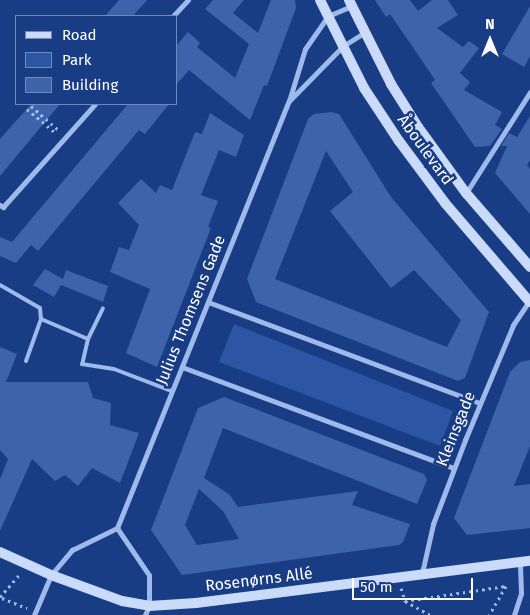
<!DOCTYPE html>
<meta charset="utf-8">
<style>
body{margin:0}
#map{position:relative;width:530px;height:615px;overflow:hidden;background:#193d84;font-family:"Fira Sans",sans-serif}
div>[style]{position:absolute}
.green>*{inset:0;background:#2c55a3}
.building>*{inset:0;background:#3d63ab}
.path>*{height:3px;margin-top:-1.5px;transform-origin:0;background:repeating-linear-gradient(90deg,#9eb9ec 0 2.5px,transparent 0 6.5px)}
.lane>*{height:4px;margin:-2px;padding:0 2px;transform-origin:2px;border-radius:2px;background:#9eb9ec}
.street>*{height:5px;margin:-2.5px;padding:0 2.5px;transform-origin:2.5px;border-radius:2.5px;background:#9eb9ec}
.secondary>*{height:10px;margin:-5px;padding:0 5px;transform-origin:5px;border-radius:5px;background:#cadaf9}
span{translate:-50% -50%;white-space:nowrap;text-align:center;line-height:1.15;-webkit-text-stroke:5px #193d84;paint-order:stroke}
.street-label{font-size:16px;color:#fff}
.legend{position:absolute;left:15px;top:15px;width:162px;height:90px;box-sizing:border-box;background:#193d84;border:1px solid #758bb5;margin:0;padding:6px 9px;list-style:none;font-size:15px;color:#fff}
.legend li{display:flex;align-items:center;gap:10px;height:25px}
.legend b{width:25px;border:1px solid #758bb5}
.north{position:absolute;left:465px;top:15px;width:50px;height:50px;-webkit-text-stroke:4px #193d84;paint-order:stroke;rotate:0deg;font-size:14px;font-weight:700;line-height:20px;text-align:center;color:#fff}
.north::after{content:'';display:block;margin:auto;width:18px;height:22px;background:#fff;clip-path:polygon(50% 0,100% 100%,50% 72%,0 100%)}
.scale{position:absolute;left:352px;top:578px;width:121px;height:22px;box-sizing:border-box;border:2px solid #fff;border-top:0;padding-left:6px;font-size:15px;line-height:18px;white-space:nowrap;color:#fff;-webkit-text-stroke:4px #193d84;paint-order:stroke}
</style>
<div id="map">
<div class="green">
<i style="clip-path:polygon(234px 324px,453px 411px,440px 446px,219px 362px)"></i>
</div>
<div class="building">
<i style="clip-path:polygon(119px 0,147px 0,133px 16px,105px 16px)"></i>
<i style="clip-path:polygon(213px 0,244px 0,233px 13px,258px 33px,271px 0,295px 0,296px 8px,267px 86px,264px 85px,250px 120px,189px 70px,176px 85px,176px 46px,188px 32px,200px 43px,197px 47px,235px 78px,249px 44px,205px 9px)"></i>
<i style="clip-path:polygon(375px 0,410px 0,418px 11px,432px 0,448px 0,458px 15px,437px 28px,463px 47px,469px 41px,479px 48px,460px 73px,470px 82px,464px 90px,502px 112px,495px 125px,502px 129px,490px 146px,475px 147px,431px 83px,435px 80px,410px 43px,390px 14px,386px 17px)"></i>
<i style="clip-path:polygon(530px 6px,530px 56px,524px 67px,502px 54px)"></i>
<i style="clip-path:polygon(31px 104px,60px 104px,0 176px,0 139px)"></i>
<i style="clip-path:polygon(128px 104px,169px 104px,145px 134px,139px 130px,38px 251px,31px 245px,16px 263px,0 256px,0 237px,12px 242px)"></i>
<i style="clip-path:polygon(evenodd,331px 112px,339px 114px,391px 197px,489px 312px,465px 378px,458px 381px,256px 302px,247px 279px,308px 119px,314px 114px,331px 112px,326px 151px,353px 192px,330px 211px,391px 288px,414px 270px,461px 320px,447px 347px,275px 279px,326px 151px)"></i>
<i style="clip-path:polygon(210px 113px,244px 135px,236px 157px,219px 150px,201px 195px,218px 201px,208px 227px,211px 228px,157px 367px,126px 353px,150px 289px,110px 272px,119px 247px,129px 250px,139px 225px,118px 203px,141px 179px,156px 193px,160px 185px,172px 190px,195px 132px,202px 134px)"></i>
<i style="clip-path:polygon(530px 116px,530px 160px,527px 165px,530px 169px,530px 214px,495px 173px,507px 146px,501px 146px,509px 133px,517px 137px)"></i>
<i style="clip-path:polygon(45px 269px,63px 279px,66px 270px,108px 286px,103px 302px,61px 285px,54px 297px,33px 285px)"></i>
<i style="clip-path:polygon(0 347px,17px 354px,6px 382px,88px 382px,93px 398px,111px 403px,110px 425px,139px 433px,120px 483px,92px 468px,78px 486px,65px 475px,55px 481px,32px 459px,0 531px,0 479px,8px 459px,0 450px)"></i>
<i style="clip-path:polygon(530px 360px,530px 446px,514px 486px,530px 484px,530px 528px,467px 535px,454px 518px,510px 372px,520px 362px)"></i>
<i style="clip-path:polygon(evenodd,224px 397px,424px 474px,427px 480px,417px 504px,223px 428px,204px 478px,229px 494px,238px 507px,358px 491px,352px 505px,410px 524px,403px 542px,399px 545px,182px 575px,151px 530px,198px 408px,224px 397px,199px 489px,223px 511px,239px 539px,197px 545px,185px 525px,199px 489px)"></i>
</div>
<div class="path">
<i style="left:31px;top:106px;width:37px;rotate:41deg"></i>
<i style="left:27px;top:109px;width:38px;rotate:40deg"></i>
<i style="left:401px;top:588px;width:14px;rotate:73deg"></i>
<i style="left:405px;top:601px;width:29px;rotate:29deg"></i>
<i style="left:0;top:597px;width:32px;rotate:-49deg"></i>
<i style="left:2px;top:598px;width:27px;rotate:22deg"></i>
<i style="left:405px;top:601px;width:102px;rotate:-8.4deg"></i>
<i style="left:506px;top:586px;width:34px;rotate:120deg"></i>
</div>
<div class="lane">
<i style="left:0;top:285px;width:46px;rotate:29.9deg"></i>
<i style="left:40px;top:308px;width:11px;rotate:85deg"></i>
<i style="left:41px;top:319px;width:51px;rotate:23.1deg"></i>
<i style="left:88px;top:339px;width:26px;rotate:103deg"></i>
<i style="left:82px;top:364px;width:32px;rotate:9deg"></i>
<i style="left:114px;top:369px;width:62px;rotate:20.8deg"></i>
<i style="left:88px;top:339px;width:34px;rotate:-64deg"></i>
<i style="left:26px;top:361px;width:45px;rotate:-70.3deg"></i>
</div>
<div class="street">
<i style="left:173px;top:16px;width:22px;rotate:-47deg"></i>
<i style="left:289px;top:101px;width:77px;rotate:-45.5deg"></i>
<i style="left:343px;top:46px;width:26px;rotate:-32deg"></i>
<i style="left:466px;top:193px;width:120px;rotate:-57.6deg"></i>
<i style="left:0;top:205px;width:4px;rotate:34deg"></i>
<i style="left:3px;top:207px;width:138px;rotate:-48.2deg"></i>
<i style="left:208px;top:302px;width:289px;rotate:20.4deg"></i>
<i style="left:182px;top:367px;width:290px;rotate:20.4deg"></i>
<i style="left:117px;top:528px;width:57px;rotate:55.8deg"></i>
<i style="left:149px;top:575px;width:31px;rotate:90deg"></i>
<i style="left:149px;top:606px;width:10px;rotate:114deg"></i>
<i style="left:422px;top:573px;width:50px;rotate:-77.3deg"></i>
<i style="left:433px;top:524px;width:90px;rotate:-69.1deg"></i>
<i style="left:465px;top:440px;width:125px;rotate:-67.3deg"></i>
<i style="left:513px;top:325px;width:29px;rotate:-56deg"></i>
<i style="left:34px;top:615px;width:43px;rotate:-67deg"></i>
<i style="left:51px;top:575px;width:33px;rotate:-50deg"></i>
<i style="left:72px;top:550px;width:50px;rotate:-26.1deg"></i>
<i style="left:117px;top:528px;width:460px;rotate:-68.1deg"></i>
<i style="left:289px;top:101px;width:54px;rotate:-72.9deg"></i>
<i style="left:305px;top:49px;width:40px;rotate:-55.1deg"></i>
<i style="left:328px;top:16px;width:26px;rotate:-23deg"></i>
<i style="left:514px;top:615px;width:23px;rotate:-72deg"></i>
<i style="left:521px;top:593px;width:31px;rotate:-92deg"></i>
</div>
<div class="secondary">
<i style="left:320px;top:0;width:98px;rotate:63.4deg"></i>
<i style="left:364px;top:88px;width:64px;rotate:56.6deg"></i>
<i style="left:399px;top:141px;width:77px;rotate:53.4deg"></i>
<i style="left:445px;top:203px;width:130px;rotate:49.4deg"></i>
<i style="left:349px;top:0;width:94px;rotate:63.4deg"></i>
<i style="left:391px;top:84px;width:51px;rotate:57.9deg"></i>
<i style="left:418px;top:127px;width:82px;rotate:54deg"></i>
<i style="left:466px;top:193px;width:98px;rotate:49.1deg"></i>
<i style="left:0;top:552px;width:56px;rotate:24.3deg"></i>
<i style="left:51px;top:575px;width:76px;rotate:20.1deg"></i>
<i style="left:122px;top:601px;width:27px;rotate:10deg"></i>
<i style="left:149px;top:606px;width:47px;rotate:-3.7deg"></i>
<i style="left:196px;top:603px;width:337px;rotate:-7.2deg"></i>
</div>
<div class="street-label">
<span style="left:425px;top:150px;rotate:54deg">Åboulevard</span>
<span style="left:191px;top:310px;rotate:-68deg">Julius Thomsens Gade</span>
<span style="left:456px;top:429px;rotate:-68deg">Kleinsgade</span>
<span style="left:259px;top:580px;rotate:-7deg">Rosenørns Allé</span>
</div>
<ul class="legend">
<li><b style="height:6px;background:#cadaf9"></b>Road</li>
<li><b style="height:14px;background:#2c55a3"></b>Park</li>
<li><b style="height:14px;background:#3d63ab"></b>Building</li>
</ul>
<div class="north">N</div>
<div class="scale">50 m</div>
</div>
